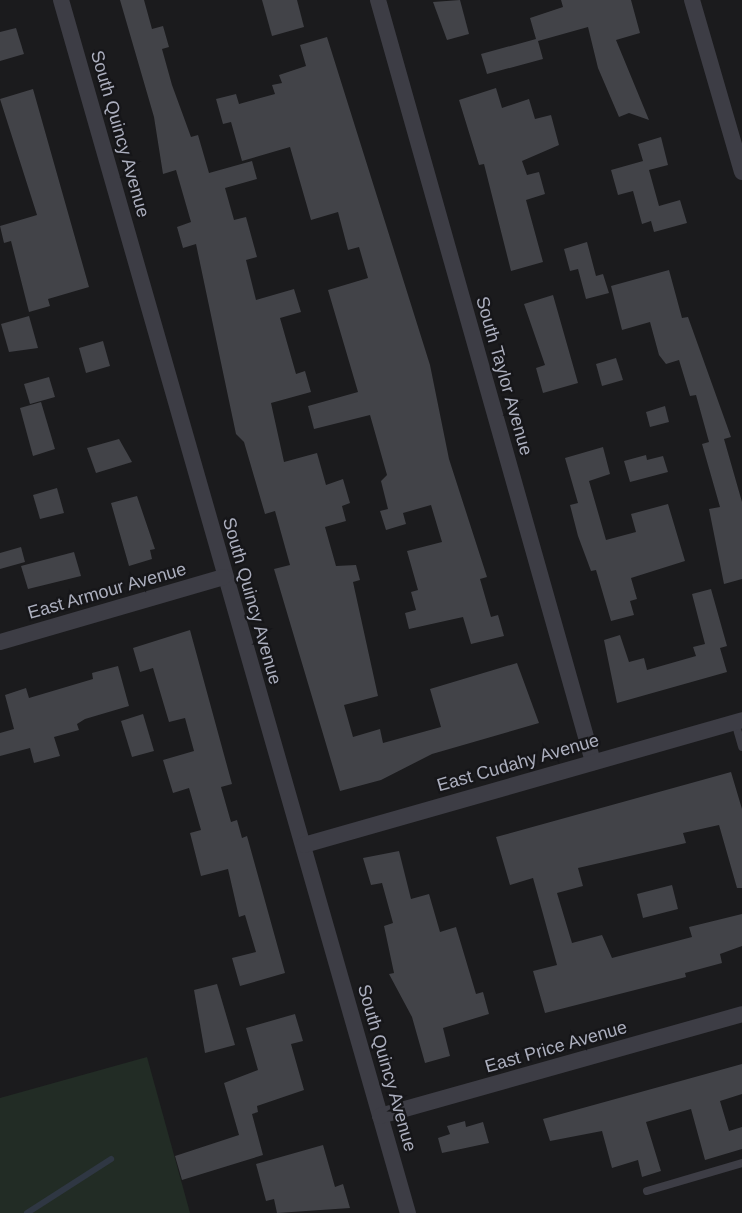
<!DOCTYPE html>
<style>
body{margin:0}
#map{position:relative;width:742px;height:1213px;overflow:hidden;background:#1b1b1d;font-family:Helvetica,sans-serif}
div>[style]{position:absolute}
.green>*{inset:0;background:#222c25}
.stream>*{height:6px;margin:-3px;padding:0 3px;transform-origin:3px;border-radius:3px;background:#2f3743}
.building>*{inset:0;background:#424348}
.lane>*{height:8px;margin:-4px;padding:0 4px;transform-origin:4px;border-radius:4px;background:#3d3d45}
.street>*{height:16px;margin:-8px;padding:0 8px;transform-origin:8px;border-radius:8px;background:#3d3d45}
span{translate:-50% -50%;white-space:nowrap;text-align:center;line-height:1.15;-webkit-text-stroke:4.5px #161619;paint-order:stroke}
.street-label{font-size:18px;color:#acafbe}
</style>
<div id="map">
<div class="green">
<i style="clip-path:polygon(147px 1057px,190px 1213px,0 1213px,0 1098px)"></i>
</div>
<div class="stream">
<i style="left:27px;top:1213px;width:100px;rotate:-32.7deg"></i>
</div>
<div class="building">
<i style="clip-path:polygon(120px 0,144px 0,152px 29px,163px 26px,169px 47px,162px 49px,172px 85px,191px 137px,198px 135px,209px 173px,252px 161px,257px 179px,225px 188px,234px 220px,246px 217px,257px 257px,246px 260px,256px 300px,294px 289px,301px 312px,280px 318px,296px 374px,305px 371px,311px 392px,271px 403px,284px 462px,317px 453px,326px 485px,343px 479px,350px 503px,342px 506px,346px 521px,325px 527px,336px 566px,356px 565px,360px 580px,353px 582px,378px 696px,344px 705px,353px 737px,380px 729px,383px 743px,441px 727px,430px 689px,517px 663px,539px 723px,432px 754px,381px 780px,340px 791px,274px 569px,290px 565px,275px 511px,265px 514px,244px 442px,236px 434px,196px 244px,183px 248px,177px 227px,191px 222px,176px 170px,163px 174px,154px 117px)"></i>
<i style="clip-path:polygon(262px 0,297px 0,304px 27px,272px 36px)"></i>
<i style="clip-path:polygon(460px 0,469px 34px,447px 40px,433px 2px)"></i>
<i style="clip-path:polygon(561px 0,631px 0,640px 33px,616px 40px,649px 120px,629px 113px,619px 117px,598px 68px,588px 27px,538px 41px,543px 59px,487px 74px,481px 54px,536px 39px,530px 18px,563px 7px)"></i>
<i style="clip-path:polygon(16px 28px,24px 54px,0 61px,0 32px)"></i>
<i style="clip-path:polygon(327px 37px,430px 365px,449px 459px,487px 577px,480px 579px,491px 617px,498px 615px,504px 636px,471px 644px,463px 617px,409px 629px,405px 613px,416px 610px,411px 592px,418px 590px,407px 551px,442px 542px,431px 505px,403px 513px,406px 524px,386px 530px,380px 511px,388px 509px,381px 481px,387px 475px,370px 415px,314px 429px,308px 406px,358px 392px,328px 290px,368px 278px,359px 247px,348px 250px,338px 212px,311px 220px,290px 147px,242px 161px,231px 122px,223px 124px,216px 99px,236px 94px,239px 104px,275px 94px,272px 85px,282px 83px,279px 75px,306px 66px,300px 45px)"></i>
<i style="clip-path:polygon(496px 88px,502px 108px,529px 99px,535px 119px,551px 115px,559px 145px,522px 161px,527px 175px,539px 172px,545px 194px,526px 200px,543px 262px,511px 271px,484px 164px,479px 165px,459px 100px)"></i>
<i style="clip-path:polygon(33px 89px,89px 287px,48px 299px,50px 306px,29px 312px,11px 241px,4px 243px,0 226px,37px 215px,0 99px)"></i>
<i style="clip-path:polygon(661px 137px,668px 165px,649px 170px,659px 206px,680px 200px,687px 223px,654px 232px,651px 221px,642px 224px,633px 191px,618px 195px,611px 170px,643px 161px,638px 144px)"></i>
<i style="clip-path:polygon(587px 242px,596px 276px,603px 274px,609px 293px,586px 299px,578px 269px,570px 271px,564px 249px)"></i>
<i style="clip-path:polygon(669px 270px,682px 318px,688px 317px,731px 437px,724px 439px,742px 502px,742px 579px,724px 584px,709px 509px,720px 507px,702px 444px,709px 442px,696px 395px,690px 396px,679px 360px,666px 364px,659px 355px,650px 322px,622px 330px,611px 286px)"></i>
<i style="clip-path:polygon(553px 295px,578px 383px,543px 393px,536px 368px,545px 365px,524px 304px)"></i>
<i style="clip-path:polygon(29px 316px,38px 348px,9px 352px,1px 324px)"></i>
<i style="clip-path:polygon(103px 341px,110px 366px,86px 373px,79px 348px)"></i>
<i style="clip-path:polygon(616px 358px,623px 380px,602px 386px,596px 364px)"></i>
<i style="clip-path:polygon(49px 377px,55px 397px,30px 404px,24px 384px)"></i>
<i style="clip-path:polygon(41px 402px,55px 449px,33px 456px,20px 408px)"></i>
<i style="clip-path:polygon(665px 406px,669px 422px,650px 427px,646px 412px)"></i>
<i style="clip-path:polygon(119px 439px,132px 462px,96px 473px,87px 448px)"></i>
<i style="clip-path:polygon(603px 447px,610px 474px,589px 481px,606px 540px,636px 532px,631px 514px,668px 504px,685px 561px,631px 578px,637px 599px,630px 601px,634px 615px,611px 621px,596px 570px,591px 571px,578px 536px,570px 505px,578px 503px,565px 458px)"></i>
<i style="clip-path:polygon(646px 455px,647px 460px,663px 456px,668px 472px,630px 482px,624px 461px)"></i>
<i style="clip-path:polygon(57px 488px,64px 513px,40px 519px,33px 495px)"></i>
<i style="clip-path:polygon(137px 496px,155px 549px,150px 550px,152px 559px,129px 566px,111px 503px)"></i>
<i style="clip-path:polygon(21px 547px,25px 562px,0 569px,0 553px)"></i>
<i style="clip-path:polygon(74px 552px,81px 576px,28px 589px,21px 566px)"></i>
<i style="clip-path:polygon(711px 589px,727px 646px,720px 648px,727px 672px,617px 703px,604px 640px,620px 635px,629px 662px,644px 658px,647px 670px,696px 656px,693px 647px,705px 644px,692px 594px)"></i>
<i style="clip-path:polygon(190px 630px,232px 784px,221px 787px,231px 822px,237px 820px,242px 838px,247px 836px,285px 973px,240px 986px,232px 958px,256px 952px,245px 915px,239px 917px,228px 869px,201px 876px,190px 833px,201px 830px,189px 788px,173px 793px,163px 760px,194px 751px,185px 718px,169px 722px,153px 668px,140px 672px,133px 648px)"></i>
<i style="clip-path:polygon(118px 666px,129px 706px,85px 719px,77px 724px,79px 730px,54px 737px,60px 756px,34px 763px,30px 748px,0 756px,0 733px,14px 729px,5px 695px,26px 688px,29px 698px,93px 679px,92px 673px)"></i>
<i style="clip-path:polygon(143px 714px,154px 751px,132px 757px,121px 721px)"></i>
<i style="clip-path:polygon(731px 772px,742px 809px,742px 888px,737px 888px,719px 825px,683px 833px,686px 843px,578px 868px,583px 886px,557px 893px,572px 943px,602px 935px,612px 958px,692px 937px,689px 927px,742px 914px,742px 946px,720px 954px,722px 963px,685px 973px,686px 977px,545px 1013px,533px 971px,557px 965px,543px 914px,533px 878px,510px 885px,496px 837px)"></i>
<i style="clip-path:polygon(399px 851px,411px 899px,429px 894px,440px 932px,456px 927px,476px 994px,483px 992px,489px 1014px,443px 1028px,450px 1056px,425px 1063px,412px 1017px,389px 974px,394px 973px,384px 926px,393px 923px,382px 883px,371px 885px,363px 858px)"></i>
<i style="clip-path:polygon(672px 885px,678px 909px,643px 918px,637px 894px)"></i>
<i style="clip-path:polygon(217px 984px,235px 1045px,205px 1053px,194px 990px)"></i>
<i style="clip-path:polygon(295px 1014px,303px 1041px,291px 1044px,304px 1090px,257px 1106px,258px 1112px,252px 1114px,263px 1155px,182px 1180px,175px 1156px,239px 1135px,224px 1083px,258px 1070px,246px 1028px)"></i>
<i style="clip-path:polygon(742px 1064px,742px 1094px,720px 1101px,729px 1131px,742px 1127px,742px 1149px,705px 1160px,691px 1109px,646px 1122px,661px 1171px,642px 1177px,638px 1160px,612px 1168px,602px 1131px,550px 1141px,543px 1119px)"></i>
<i style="clip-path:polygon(465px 1121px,466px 1127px,483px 1122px,489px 1143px,442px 1153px,438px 1138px,450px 1134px,447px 1126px)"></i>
<i style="clip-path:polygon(323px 1145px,335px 1187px,343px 1184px,350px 1208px,277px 1213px,274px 1199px,266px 1201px,256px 1164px)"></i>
</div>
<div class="lane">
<i style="left:735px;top:722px;width:26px;rotate:74deg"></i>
<i style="left:647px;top:1191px;width:99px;rotate:-16.4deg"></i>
</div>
<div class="street">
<i style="left:61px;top:0;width:1262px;rotate:74.04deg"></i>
<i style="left:378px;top:0;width:792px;rotate:74.24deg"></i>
<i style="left:692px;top:0;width:179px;rotate:73.8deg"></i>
<i style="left:0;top:642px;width:233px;rotate:-16.2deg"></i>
<i style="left:304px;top:845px;width:455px;rotate:-15.9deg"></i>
<i style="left:380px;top:1116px;width:376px;rotate:-15.7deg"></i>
</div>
<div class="street-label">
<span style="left:120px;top:134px;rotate:74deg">South Quincy Avenue</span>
<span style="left:504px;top:376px;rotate:74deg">South Taylor Avenue</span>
<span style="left:107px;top:591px;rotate:-16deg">East Armour Avenue</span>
<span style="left:252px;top:601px;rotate:74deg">South Quincy Avenue</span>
<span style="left:518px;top:763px;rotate:-16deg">East Cudahy Avenue</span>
<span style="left:556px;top:1047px;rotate:-16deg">East Price Avenue</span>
<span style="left:387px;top:1068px;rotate:74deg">South Quincy Avenue</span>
</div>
</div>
